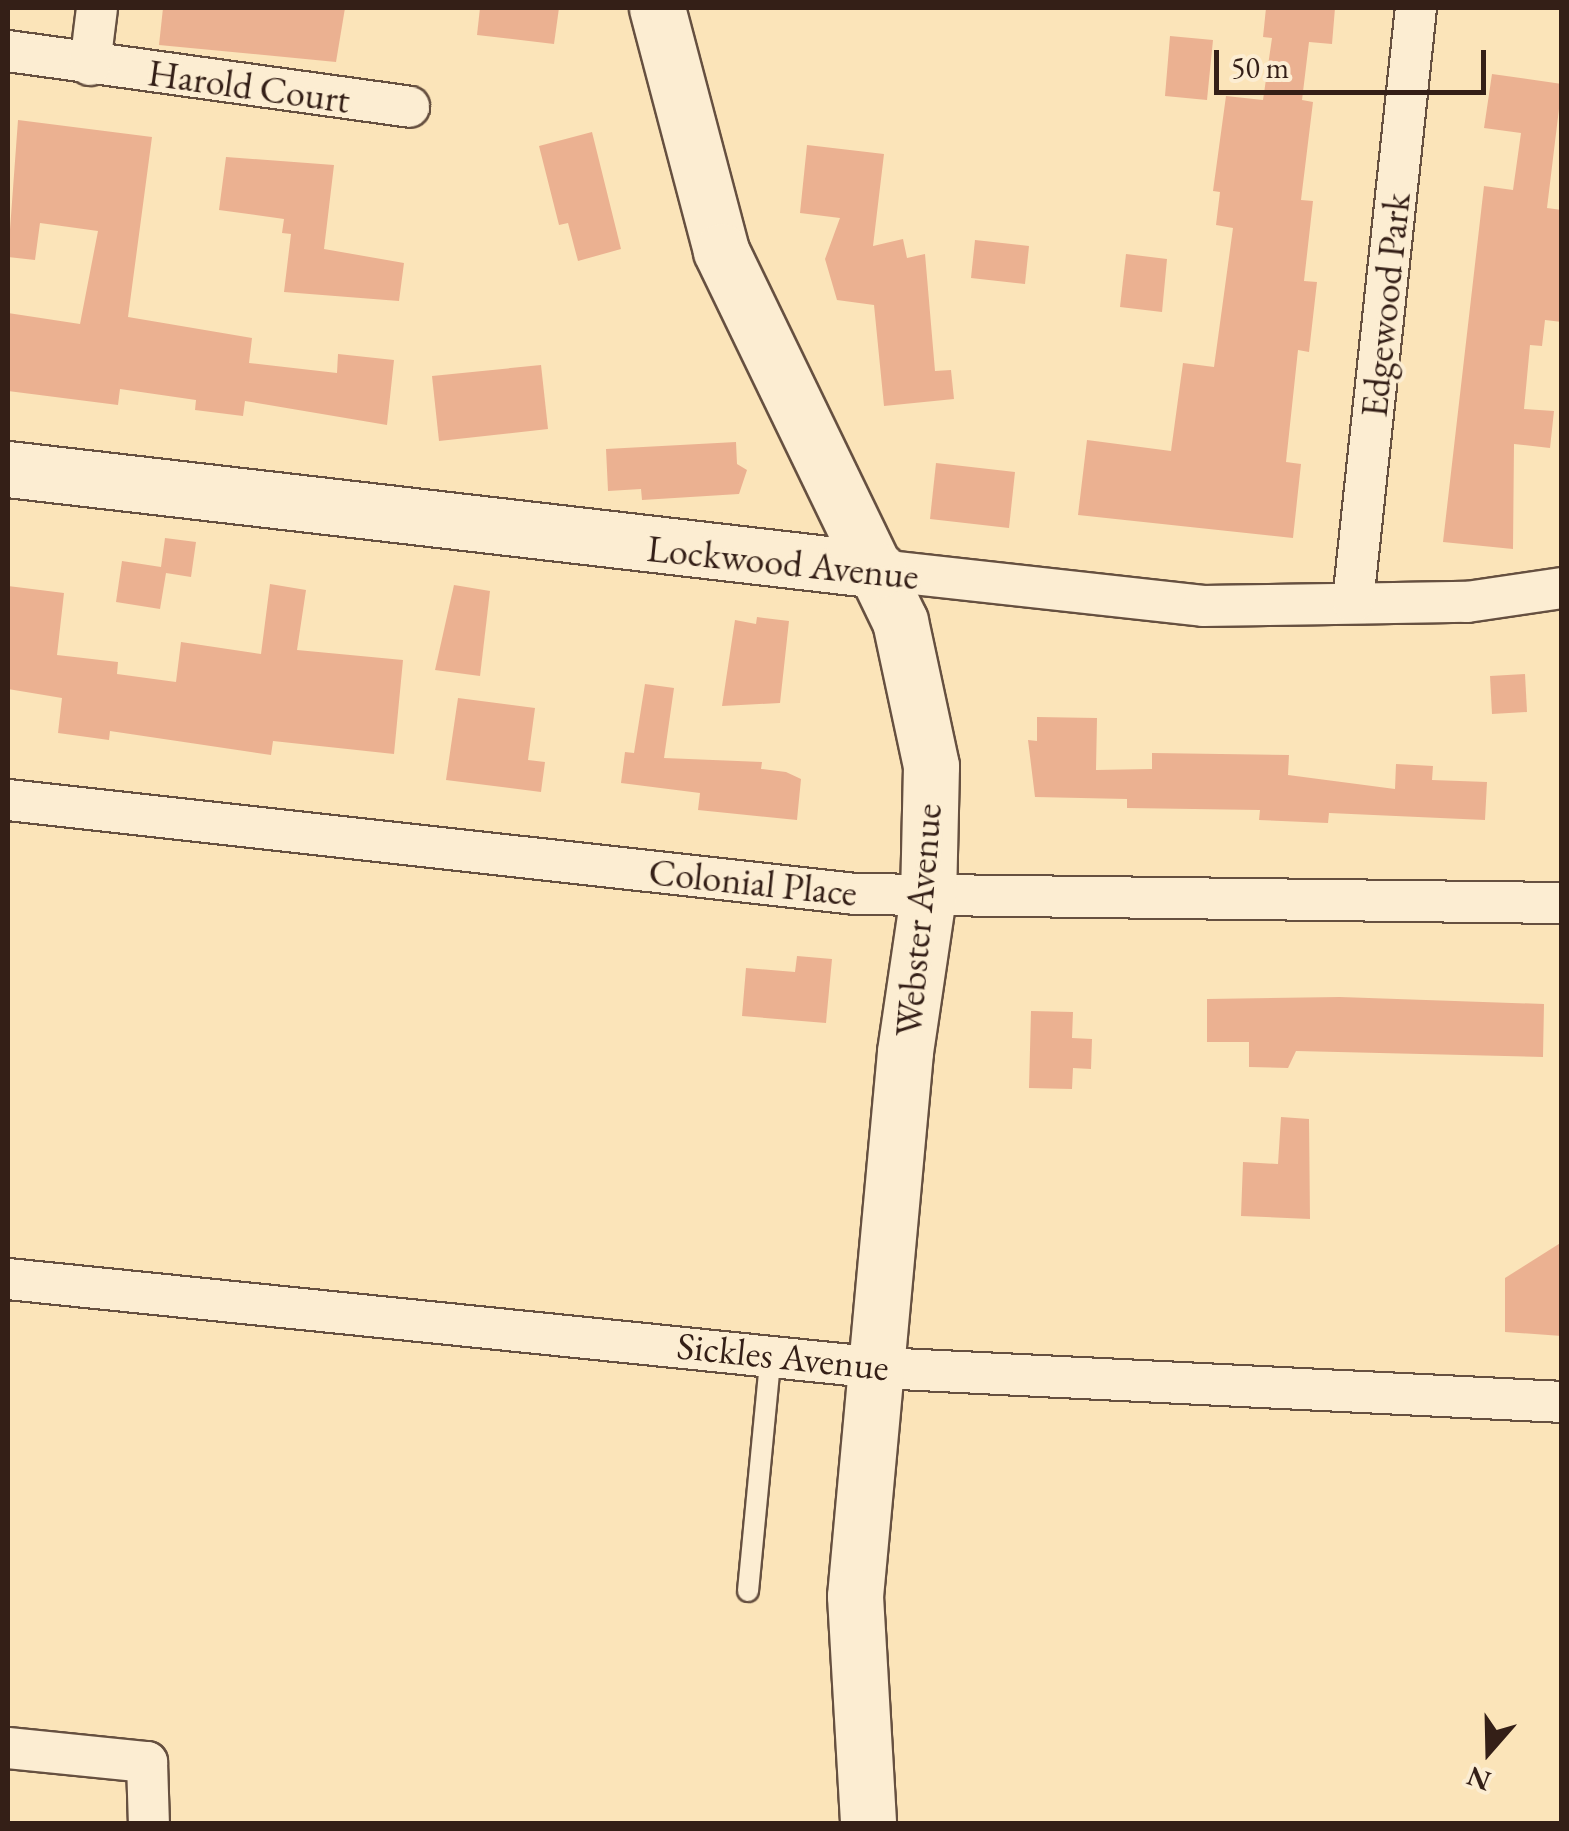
<!DOCTYPE html>
<style>
body{margin:0}
#map{position:relative;width:1569px;height:1831px;overflow:hidden;background:#fbe4b9;font-family:"EB Garamond",serif}
div>[style]{position:absolute}
.building>*{inset:0;background:#ebb191}
.roads{filter:drop-shadow(2px 0 #665040) drop-shadow(-2px 0 #665040) drop-shadow(0 2px #665040) drop-shadow(0 -2px #665040)}
.lane>*{height:20px;margin:-10px;padding:0 10px;transform-origin:10px;border-radius:10px;background:#fcedd2}
.street>*{height:40px;margin:-20px;padding:0 20px;transform-origin:20px;border-radius:20px;background:#fcedd2}
.secondary>*{height:55px;margin:-27.5px;padding:0 27.5px;transform-origin:27.5px;border-radius:27.5px;background:#fcedd2}
span{translate:-50% -50%;white-space:nowrap;text-align:center;line-height:1.15;-webkit-text-stroke:8px #fcedd2;paint-order:stroke}
.street-label{font-size:38px;color:#341f17}
.frame{position:absolute;inset:0;border:10px solid #341f17;pointer-events:none}
.north{position:absolute;left:1439px;top:1701px;width:100px;height:100px;-webkit-text-stroke:8px #fcedd2;paint-order:stroke;rotate:200deg;font-size:28px;font-weight:700;line-height:40px;text-align:center;color:#341f17}
.north::after{content:'';display:block;margin:auto;width:35px;height:45px;background:#341f17;clip-path:polygon(50% 0,100% 100%,50% 72%,0 100%)}
.scale{position:absolute;left:1214px;top:50px;width:272px;height:45px;box-sizing:border-box;border:5px solid #341f17;border-top:0;padding-left:12px;font-size:30px;line-height:35px;white-space:nowrap;color:#341f17;-webkit-text-stroke:8px #fcedd2;paint-order:stroke}
</style>
<div id="map">
<div class="building">
<i style="clip-path:polygon(163px 8px,345px 8px,336px 62px,159px 45px)"></i>
<i style="clip-path:polygon(480px 8px,559px 8px,554px 44px,477px 35px)"></i>
<i style="clip-path:polygon(1266px 8px,1335px 8px,1332px 44px,1309px 42px,1302px 100px,1313px 102px,1301px 200px,1313px 201px,1304px 281px,1317px 282px,1309px 352px,1298px 350px,1286px 462px,1301px 464px,1293px 538px,1078px 515px,1087px 440px,1171px 451px,1183px 363px,1214px 367px,1233px 228px,1216px 225px,1220px 192px,1213px 191px,1226px 96px,1263px 100px,1272px 38px,1263px 37px)"></i>
<i style="clip-path:polygon(1170px 36px,1213px 40px,1207px 100px,1165px 96px)"></i>
<i style="clip-path:polygon(1492px 74px,1562px 84px,1547px 208px,1562px 210px,1562px 322px,1545px 320px,1542px 346px,1530px 345px,1524px 409px,1554px 411px,1550px 448px,1514px 444px,1513px 549px,1443px 542px,1484px 186px,1513px 190px,1521px 133px,1484px 128px)"></i>
<i style="clip-path:polygon(18px 120px,152px 137px,128px 317px,252px 338px,249px 363px,337px 373px,338px 354px,394px 360px,387px 425px,245px 401px,243px 416px,195px 410px,196px 400px,120px 389px,118px 405px,8px 391px,8px 313px,80px 324px,98px 231px,40px 223px,35px 260px,8px 257px)"></i>
<i style="clip-path:polygon(592px 132px,621px 249px,578px 261px,568px 223px,559px 225px,539px 146px)"></i>
<i style="clip-path:polygon(807px 145px,884px 154px,873px 246px,903px 239px,907px 258px,925px 254px,935px 371px,951px 370px,954px 399px,884px 406px,874px 305px,837px 300px,825px 259px,840px 218px,800px 213px)"></i>
<i style="clip-path:polygon(226px 157px,334px 165px,324px 249px,404px 263px,399px 301px,284px 292px,291px 234px,282px 233px,284px 219px,219px 210px)"></i>
<i style="clip-path:polygon(975px 240px,1029px 246px,1025px 284px,971px 278px)"></i>
<i style="clip-path:polygon(1126px 254px,1167px 259px,1162px 312px,1120px 307px)"></i>
<i style="clip-path:polygon(541px 365px,548px 429px,439px 441px,432px 376px)"></i>
<i style="clip-path:polygon(736px 442px,737px 464px,747px 470px,739px 494px,642px 500px,641px 489px,608px 491px,606px 449px)"></i>
<i style="clip-path:polygon(936px 463px,1015px 472px,1009px 528px,930px 519px)"></i>
<i style="clip-path:polygon(165px 538px,196px 542px,191px 577px,166px 573px,160px 609px,116px 602px,122px 561px,161px 567px)"></i>
<i style="clip-path:polygon(270px 584px,306px 590px,297px 650px,403px 660px,394px 754px,273px 741px,271px 755px,110px 731px,109px 740px,58px 733px,62px 698px,8px 689px,8px 586px,64px 593px,57px 655px,118px 662px,117px 674px,176px 682px,181px 642px,261px 654px)"></i>
<i style="clip-path:polygon(454px 585px,490px 591px,480px 676px,435px 670px)"></i>
<i style="clip-path:polygon(757px 617px,789px 621px,780px 703px,722px 706px,735px 620px,756px 624px)"></i>
<i style="clip-path:polygon(1525px 674px,1527px 712px,1492px 714px,1490px 676px)"></i>
<i style="clip-path:polygon(645px 684px,674px 688px,664px 758px,762px 762px,761px 769px,786px 772px,801px 779px,797px 820px,698px 810px,700px 793px,621px 783px,625px 752px,634px 753px)"></i>
<i style="clip-path:polygon(458px 698px,535px 708px,528px 760px,545px 762px,541px 792px,446px 780px)"></i>
<i style="clip-path:polygon(1037px 717px,1097px 718px,1096px 770px,1152px 769px,1152px 753px,1289px 755px,1288px 775px,1395px 789px,1396px 764px,1433px 766px,1432px 780px,1487px 782px,1485px 820px,1329px 813px,1328px 823px,1259px 820px,1260px 810px,1127px 808px,1127px 799px,1035px 797px,1028px 740px,1037px 741px)"></i>
<i style="clip-path:polygon(797px 956px,832px 959px,826px 1023px,742px 1016px,746px 968px,795px 972px)"></i>
<i style="clip-path:polygon(1340px 997px,1544px 1004px,1543px 1057px,1296px 1051px,1288px 1068px,1249px 1067px,1249px 1042px,1207px 1042px,1207px 999px)"></i>
<i style="clip-path:polygon(1031px 1011px,1073px 1012px,1072px 1038px,1092px 1039px,1091px 1069px,1073px 1068px,1072px 1089px,1029px 1088px)"></i>
<i style="clip-path:polygon(1281px 1117px,1309px 1119px,1310px 1219px,1241px 1216px,1243px 1162px,1278px 1164px)"></i>
<i style="clip-path:polygon(1562px 1242px,1562px 1336px,1505px 1332px,1505px 1278px)"></i>
</div>
<div class="roads">
<div class="lane">
<i style="left:748px;top:1591px;width:238px;rotate:-84.5deg"></i>
</div>
<div class="street">
<i style="left:8px;top:51px;width:405px;rotate:7.9deg"></i>
<i style="left:90px;top:65px;width:57px;rotate:-83deg"></i>
<i style="left:878px;top:570px;width:327px;rotate:6.3deg"></i>
<i style="left:1203px;top:606px;width:264px;rotate:-0.9deg"></i>
<i style="left:1467px;top:602px;width:96px;rotate:-8.4deg"></i>
<i style="left:1353px;top:602px;width:597px;rotate:-83.95deg"></i>
<i style="left:8px;top:800px;width:852px;rotate:6.33deg"></i>
<i style="left:855px;top:894px;width:707px;rotate:0.73deg"></i>
<i style="left:8px;top:1279px;width:877px;rotate:5.83deg"></i>
<i style="left:880px;top:1368px;width:683px;rotate:2.85deg"></i>
<i style="left:8px;top:1748px;width:140px;rotate:5.8deg"></i>
<i style="left:147px;top:1762px;width:62px;rotate:88.2deg"></i>
</div>
<div class="secondary">
<i style="left:657px;top:8px;width:251px;rotate:75.2deg"></i>
<i style="left:721px;top:251px;width:411px;rotate:64.2deg"></i>
<i style="left:900px;top:621px;width:148px;rotate:77.9deg"></i>
<i style="left:931px;top:766px;width:130px;rotate:91.3deg"></i>
<i style="left:928px;top:896px;width:158px;rotate:98.4deg"></i>
<i style="left:905px;top:1052px;width:546px;rotate:95.25deg"></i>
<i style="left:855px;top:1596px;width:228px;rotate:86.7deg"></i>
<i style="left:8px;top:469px;width:876px;rotate:6.62deg"></i>
</div>
</div>
<div class="street-label">
<span style="left:249px;top:86px;rotate:8deg">Harold Court</span>
<span style="left:1385px;top:305px;rotate:-84deg">Edgewood Park</span>
<span style="left:783px;top:562px;rotate:6deg">Lockwood Avenue</span>
<span style="left:753px;top:882px;rotate:6deg">Colonial Place</span>
<span style="left:918px;top:920px;rotate:-85deg">Webster Avenue</span>
<span style="left:783px;top:1356px;rotate:6deg">Sickles Avenue</span>
</div>
<div class="frame"></div>
<div class="north">N</div>
<div class="scale">50 m</div>
</div>
